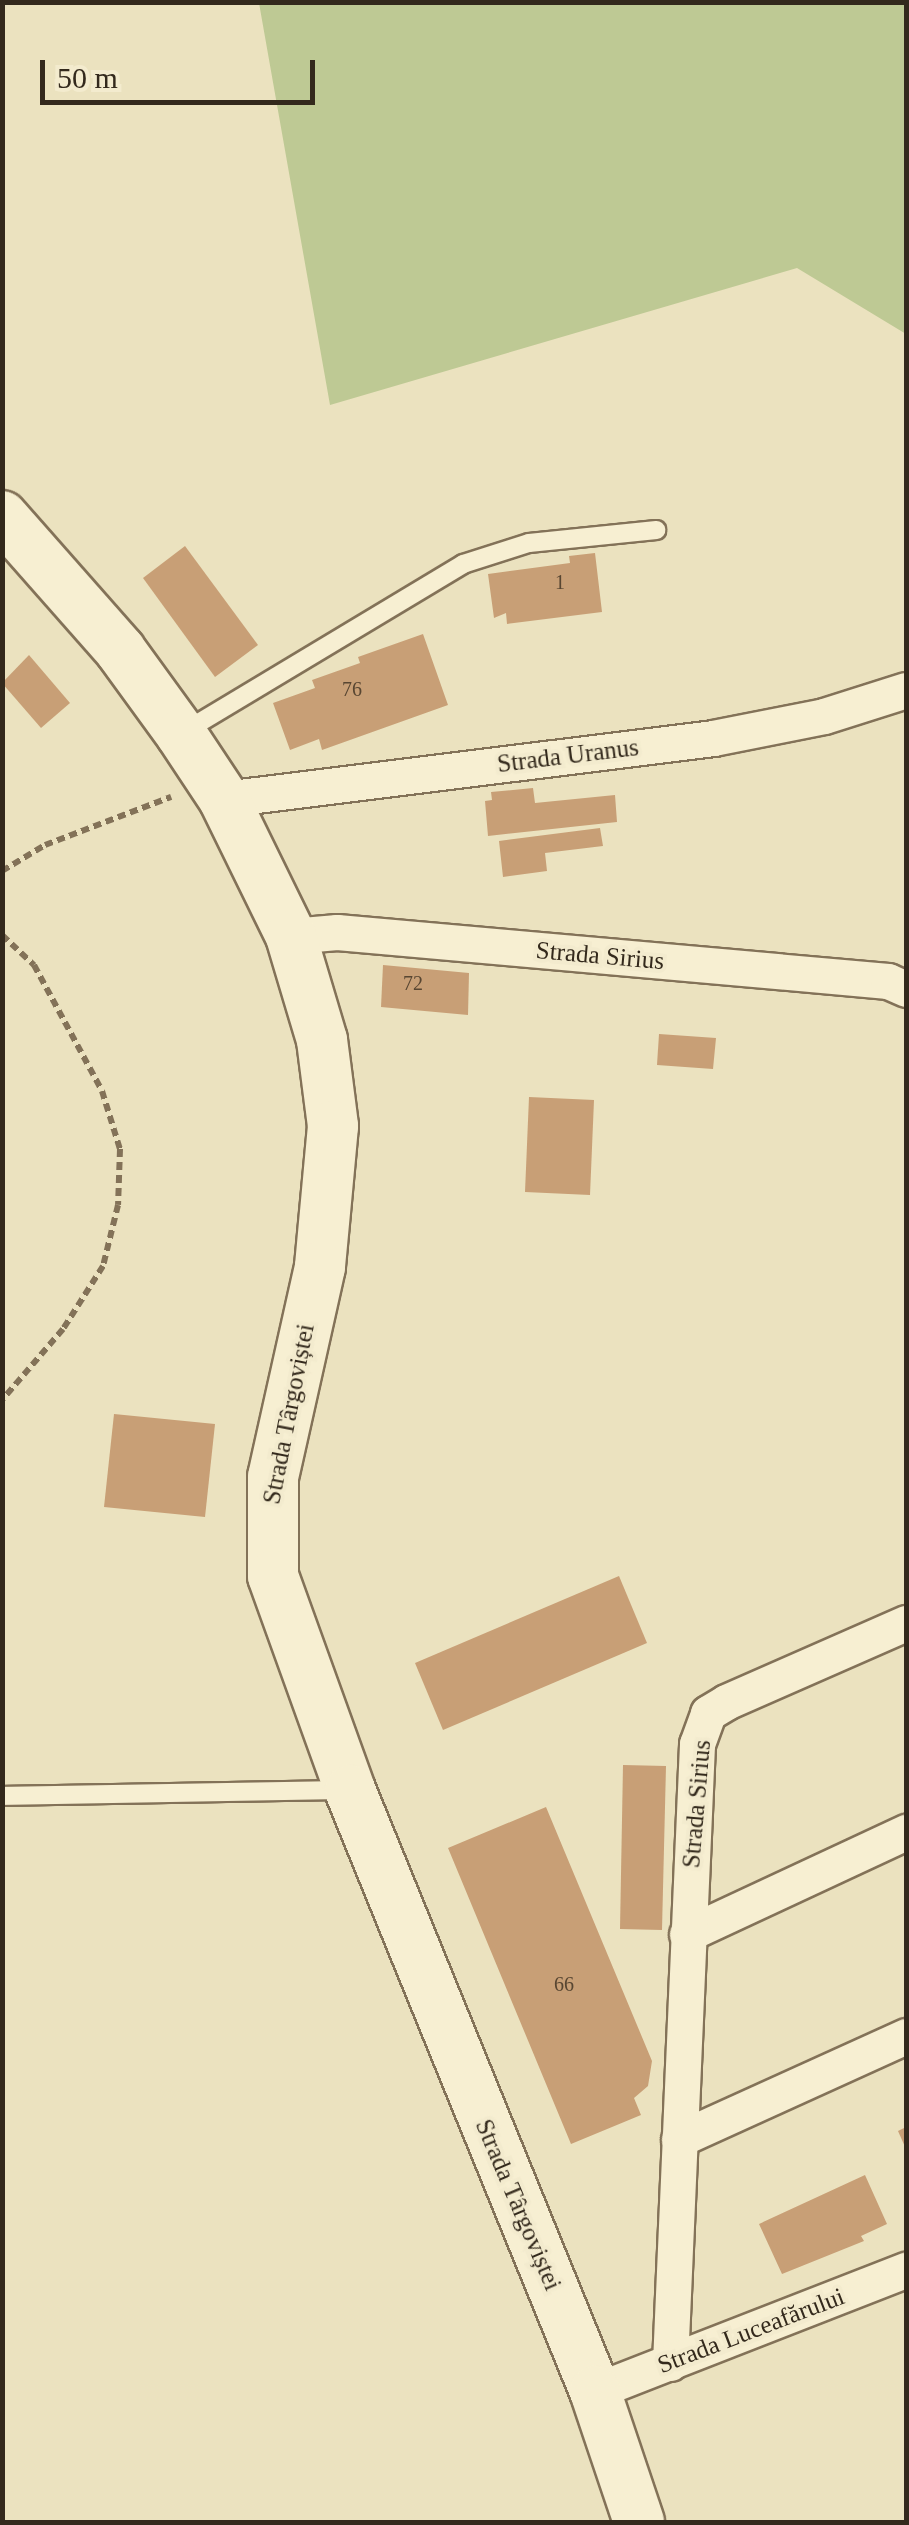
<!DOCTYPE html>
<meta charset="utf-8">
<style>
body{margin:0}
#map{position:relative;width:909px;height:2525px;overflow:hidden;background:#ebe2bf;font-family:Georgia,serif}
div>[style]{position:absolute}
.green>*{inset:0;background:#bec994}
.building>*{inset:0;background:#c89f76}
.path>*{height:6px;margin-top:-3px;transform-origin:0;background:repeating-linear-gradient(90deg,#837258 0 8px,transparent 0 13px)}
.roads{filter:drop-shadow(2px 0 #837258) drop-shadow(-2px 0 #837258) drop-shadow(0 2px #837258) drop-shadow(0 -2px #837258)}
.service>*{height:18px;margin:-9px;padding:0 9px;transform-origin:9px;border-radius:9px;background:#f7efd2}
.minor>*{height:35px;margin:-17.5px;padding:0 17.5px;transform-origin:17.5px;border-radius:17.5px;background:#f7efd2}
.secondary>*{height:50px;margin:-25px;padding:0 25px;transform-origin:25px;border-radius:25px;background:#f7efd2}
span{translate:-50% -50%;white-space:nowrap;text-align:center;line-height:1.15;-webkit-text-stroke:8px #f3ebce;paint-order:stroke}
.number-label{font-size:20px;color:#584632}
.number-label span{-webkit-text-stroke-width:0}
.street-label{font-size:25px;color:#33291c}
.frame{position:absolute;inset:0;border:5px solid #33291c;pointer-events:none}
.scale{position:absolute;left:40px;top:60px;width:275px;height:45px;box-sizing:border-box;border:5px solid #33291c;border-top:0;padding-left:12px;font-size:30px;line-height:35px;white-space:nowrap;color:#33291c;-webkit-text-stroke:8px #f3ebce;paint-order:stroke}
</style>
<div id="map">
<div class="green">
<i style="clip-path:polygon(259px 3px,906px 3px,906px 334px,797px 268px,330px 405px)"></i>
</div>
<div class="building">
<i style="clip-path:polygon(185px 546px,258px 645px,215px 677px,143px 578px)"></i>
<i style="clip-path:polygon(595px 553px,602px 612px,507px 624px,506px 613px,494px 618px,488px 574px,570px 563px,569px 556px)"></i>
<i style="clip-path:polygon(423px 634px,448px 705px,322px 750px,319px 739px,290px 750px,273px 703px,315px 688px,312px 680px,360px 663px,358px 657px)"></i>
<i style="clip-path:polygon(29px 655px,70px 703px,41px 728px,2px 683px)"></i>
<i style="clip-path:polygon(533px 788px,535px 803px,615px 795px,617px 822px,488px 836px,485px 801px,492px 800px,491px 792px)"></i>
<i style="clip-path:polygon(600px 828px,603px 846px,545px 853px,547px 871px,503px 877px,499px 841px)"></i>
<i style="clip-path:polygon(383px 965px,469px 973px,468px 1015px,381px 1007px)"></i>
<i style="clip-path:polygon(659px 1034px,716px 1038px,713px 1069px,657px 1065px)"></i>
<i style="clip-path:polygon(529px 1097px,594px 1100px,590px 1195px,525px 1192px)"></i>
<i style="clip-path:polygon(114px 1414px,215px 1424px,205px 1517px,104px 1507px)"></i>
<i style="clip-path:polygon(619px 1576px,647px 1643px,443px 1730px,415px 1663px)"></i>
<i style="clip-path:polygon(623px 1765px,666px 1766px,662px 1930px,620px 1929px)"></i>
<i style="clip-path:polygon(546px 1807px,652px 2061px,648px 2086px,634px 2098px,641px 2115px,571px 2144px,448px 1848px)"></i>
<i style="clip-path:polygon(906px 2127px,906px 2149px,898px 2131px)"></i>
<i style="clip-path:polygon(865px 2175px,887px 2224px,861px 2236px,864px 2241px,782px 2274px,759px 2224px)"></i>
</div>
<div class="path">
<i style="left:2px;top:871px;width:50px;rotate:-31.2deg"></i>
<i style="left:45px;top:845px;width:135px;rotate:-20.9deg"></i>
<i style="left:2px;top:935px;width:44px;rotate:43.2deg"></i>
<i style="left:34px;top:965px;width:143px;rotate:61.6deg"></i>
<i style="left:102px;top:1091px;width:61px;rotate:72.8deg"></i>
<i style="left:120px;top:1149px;width:56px;rotate:92deg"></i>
<i style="left:118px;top:1205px;width:63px;rotate:103.8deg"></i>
<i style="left:103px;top:1266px;width:75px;rotate:122.4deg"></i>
<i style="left:63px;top:1329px;width:94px;rotate:130.7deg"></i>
</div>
<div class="roads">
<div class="service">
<i style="left:182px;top:733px;width:328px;rotate:-31deg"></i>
<i style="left:463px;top:564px;width:69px;rotate:-17.7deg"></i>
<i style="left:529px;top:543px;width:128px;rotate:-5.8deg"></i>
<i style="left:2px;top:1796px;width:345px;rotate:-1deg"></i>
</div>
<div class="minor">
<i style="left:224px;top:799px;width:493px;rotate:-7.1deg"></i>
<i style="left:713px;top:738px;width:113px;rotate:-11.2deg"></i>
<i style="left:824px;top:716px;width:86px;rotate:-17.6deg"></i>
<i style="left:291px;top:936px;width:46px;rotate:-5deg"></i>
<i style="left:337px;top:932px;width:553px;rotate:5.08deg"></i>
<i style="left:888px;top:981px;width:20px;rotate:24deg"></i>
<i style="left:687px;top:1934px;width:242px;rotate:-25deg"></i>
<i style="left:679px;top:2139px;width:249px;rotate:-24.4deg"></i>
<i style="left:670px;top:2363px;width:620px;rotate:-87.5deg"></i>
<i style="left:697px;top:1744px;width:33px;rotate:-70deg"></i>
<i style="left:708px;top:1713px;width:21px;rotate:-31deg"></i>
<i style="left:726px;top:1702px;width:197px;rotate:-23.7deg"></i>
<i style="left:595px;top:2391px;width:334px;rotate:-21.3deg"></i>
</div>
<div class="secondary">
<i style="left:2px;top:516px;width:179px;rotate:48.6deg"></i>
<i style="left:120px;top:650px;width:104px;rotate:54deg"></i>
<i style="left:181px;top:734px;width:78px;rotate:56.5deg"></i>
<i style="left:224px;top:799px;width:153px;rotate:63.9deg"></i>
<i style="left:291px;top:936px;width:109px;rotate:73.4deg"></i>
<i style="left:322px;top:1040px;width:87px;rotate:82.7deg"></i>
<i style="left:333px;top:1126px;width:142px;rotate:95.3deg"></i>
<i style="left:320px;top:1267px;width:215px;rotate:102.6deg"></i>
<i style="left:273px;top:1477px;width:99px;rotate:90deg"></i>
<i style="left:273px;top:1576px;width:227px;rotate:70.2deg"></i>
<i style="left:350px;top:1790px;width:649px;rotate:67.82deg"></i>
<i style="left:595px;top:2391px;width:138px;rotate:71.4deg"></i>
</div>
</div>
<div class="number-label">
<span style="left:560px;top:582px">1</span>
<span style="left:352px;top:689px">76</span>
<span style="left:413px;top:983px">72</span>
<span style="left:564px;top:1984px">66</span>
</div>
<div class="street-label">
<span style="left:568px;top:756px;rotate:-7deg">Strada Uranus</span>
<span style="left:600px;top:956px;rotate:5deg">Strada Sirius</span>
<span style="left:289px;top:1414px;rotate:-79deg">Strada Târgoviștei</span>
<span style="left:697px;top:1804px;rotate:-85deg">Strada Sirius</span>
<span style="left:518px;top:2205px;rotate:67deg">Strada Târgoviștei</span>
<span style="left:751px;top:2331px;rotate:-21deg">Strada Luceafărului</span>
</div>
<div class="frame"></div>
<div class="scale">50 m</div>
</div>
